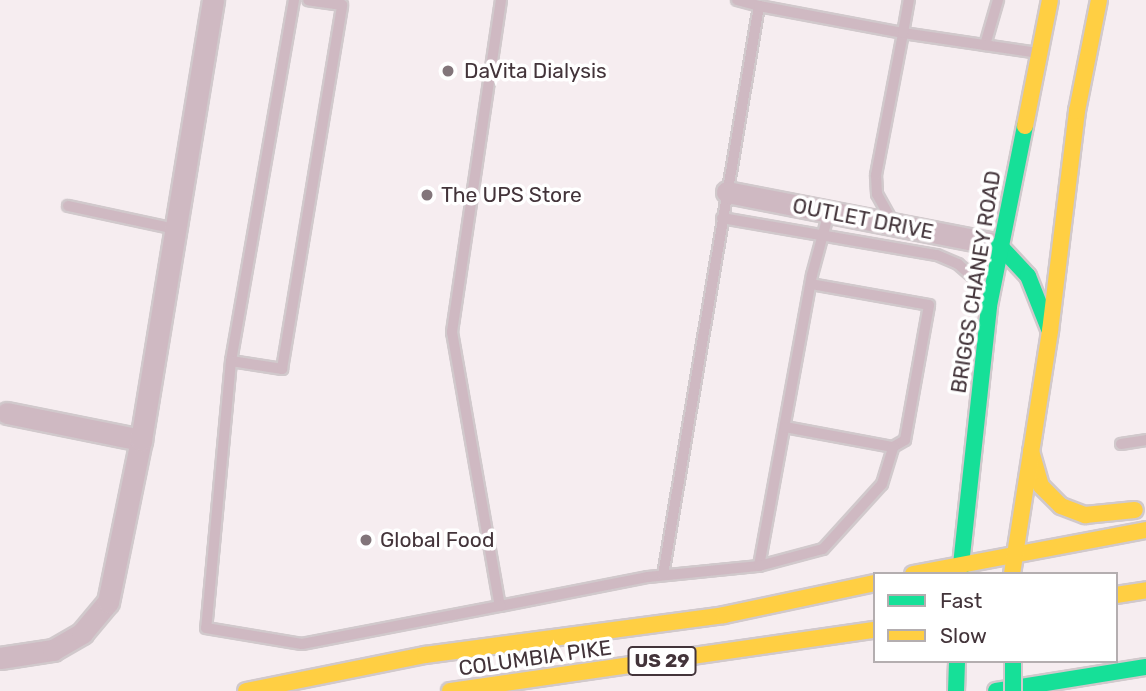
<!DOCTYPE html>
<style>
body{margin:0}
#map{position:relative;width:1146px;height:691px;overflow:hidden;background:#f6edf0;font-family:Rubik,sans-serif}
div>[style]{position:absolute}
.roads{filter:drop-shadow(2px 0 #d1c9cc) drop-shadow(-2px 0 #d1c9cc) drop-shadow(0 2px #d1c9cc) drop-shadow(0 -2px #d1c9cc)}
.lane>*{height:10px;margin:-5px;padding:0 5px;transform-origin:5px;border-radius:5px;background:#cfb9c2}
.street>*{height:21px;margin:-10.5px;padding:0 10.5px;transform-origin:10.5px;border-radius:10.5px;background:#cfb9c2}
.fast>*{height:16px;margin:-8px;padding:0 8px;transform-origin:8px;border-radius:8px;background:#16e098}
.slow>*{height:16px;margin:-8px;padding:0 8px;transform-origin:8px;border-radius:8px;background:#ffcf43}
.bridges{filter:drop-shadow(2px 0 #d1c9cc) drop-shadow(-2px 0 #d1c9cc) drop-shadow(0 2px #d1c9cc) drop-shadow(0 -2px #d1c9cc)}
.fast-bridge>*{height:16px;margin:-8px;padding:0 8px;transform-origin:8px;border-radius:8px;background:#16e098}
.dots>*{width:19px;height:19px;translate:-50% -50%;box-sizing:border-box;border:4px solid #fff;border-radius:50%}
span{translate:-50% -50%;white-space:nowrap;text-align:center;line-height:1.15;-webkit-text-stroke:7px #fff;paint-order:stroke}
.shield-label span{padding:2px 5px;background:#fff;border:2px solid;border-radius:5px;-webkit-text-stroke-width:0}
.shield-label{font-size:19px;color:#43343a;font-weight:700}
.poi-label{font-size:21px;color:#43343a}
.left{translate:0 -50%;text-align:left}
.street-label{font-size:21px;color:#43343a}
.legend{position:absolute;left:873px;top:572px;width:245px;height:91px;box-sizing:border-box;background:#fff;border:2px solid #b4aeb0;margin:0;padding:9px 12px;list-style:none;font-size:21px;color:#43343a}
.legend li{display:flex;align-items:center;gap:14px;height:35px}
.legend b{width:35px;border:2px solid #b4aeb0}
</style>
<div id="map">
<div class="roads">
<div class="lane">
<i style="left:294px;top:0;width:366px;rotate:99.9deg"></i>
<i style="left:231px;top:361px;width:52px;rotate:8.9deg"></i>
<i style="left:282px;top:369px;width:369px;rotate:-80.6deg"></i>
<i style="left:342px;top:5px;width:34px;rotate:-172deg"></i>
<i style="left:501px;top:0;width:336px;rotate:98.4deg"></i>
<i style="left:452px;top:332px;width:278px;rotate:80.1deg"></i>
<i style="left:500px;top:606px;width:151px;rotate:-11.1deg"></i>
<i style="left:648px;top:577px;width:112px;rotate:-5.7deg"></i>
<i style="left:759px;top:566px;width:296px;rotate:-79.7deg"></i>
<i style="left:812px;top:275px;width:65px;rotate:-74.9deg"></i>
<i style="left:737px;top:0;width:23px;rotate:15deg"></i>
<i style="left:985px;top:45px;width:47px;rotate:-73.9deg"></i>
<i style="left:68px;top:206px;width:109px;rotate:12.1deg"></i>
<i style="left:722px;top:218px;width:218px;rotate:9.8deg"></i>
<i style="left:937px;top:255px;width:23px;rotate:23deg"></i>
<i style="left:958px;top:264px;width:21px;rotate:41deg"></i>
<i style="left:974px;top:278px;width:21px;rotate:61deg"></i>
<i style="left:893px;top:223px;width:33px;rotate:-119deg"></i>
<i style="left:877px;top:194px;width:19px;rotate:-93deg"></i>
<i style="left:876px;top:175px;width:145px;rotate:-79.2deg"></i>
<i style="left:903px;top:33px;width:136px;rotate:8.4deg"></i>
<i style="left:231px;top:361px;width:268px;rotate:95.3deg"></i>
<i style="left:206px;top:628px;width:97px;rotate:9.5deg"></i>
<i style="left:302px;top:644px;width:202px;rotate:-10.9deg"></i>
<i style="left:785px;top:427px;width:110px;rotate:10.5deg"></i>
<i style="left:893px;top:447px;width:14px;rotate:-30deg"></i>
<i style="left:905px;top:440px;width:137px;rotate:-79.9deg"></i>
<i style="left:929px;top:305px;width:120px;rotate:-169.9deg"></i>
<i style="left:1121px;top:444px;width:25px;rotate:-9deg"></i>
<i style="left:759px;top:566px;width:66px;rotate:-14.9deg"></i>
<i style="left:823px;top:549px;width:88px;rotate:-47.8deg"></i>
<i style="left:882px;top:484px;width:39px;rotate:-73deg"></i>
<i style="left:663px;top:575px;width:577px;rotate:-80.42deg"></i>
<i style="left:759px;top:6px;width:147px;rotate:10.6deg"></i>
<i style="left:903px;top:33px;width:34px;rotate:-80deg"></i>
</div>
<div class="street">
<i style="left:727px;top:192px;width:277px;rotate:11deg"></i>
<i style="left:7px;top:413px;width:137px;rotate:11.4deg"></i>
<i style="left:0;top:658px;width:54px;rotate:-8.6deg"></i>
<i style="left:53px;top:650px;width:34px;rotate:-30deg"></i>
<i style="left:82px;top:633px;width:40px;rotate:-50deg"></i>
<i style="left:108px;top:602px;width:165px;rotate:-78.5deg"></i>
<i style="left:141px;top:440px;width:446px;rotate:-80.7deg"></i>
</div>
<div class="fast">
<i style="left:999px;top:245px;width:42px;rotate:46.9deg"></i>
<i style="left:1028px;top:276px;width:57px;rotate:68.4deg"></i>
<i style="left:960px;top:574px;width:270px;rotate:-83.8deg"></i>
<i style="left:989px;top:306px;width:184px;rotate:-78.7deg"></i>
<i style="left:956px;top:691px;width:30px;rotate:-88deg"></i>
<i style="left:996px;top:691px;width:152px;rotate:-9.1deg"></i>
</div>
<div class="slow">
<i style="left:1025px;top:126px;width:128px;rotate:-78.8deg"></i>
<i style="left:1031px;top:451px;width:36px;rotate:74deg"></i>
<i style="left:1041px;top:486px;width:28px;rotate:45deg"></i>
<i style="left:1061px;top:506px;width:26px;rotate:21deg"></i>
<i style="left:1085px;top:515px;width:50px;rotate:-5.7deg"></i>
<i style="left:913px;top:574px;width:237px;rotate:-10.7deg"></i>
<i style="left:1012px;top:574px;width:246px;rotate:-81.1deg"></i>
<i style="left:1050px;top:331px;width:222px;rotate:-83deg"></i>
<i style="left:1077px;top:111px;width:113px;rotate:-78.8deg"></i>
<i style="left:1116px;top:595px;width:30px;rotate:-9deg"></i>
<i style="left:246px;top:691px;width:183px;rotate:-11.4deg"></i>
<i style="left:425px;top:655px;width:302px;rotate:-7.6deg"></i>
<i style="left:724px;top:615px;width:154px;rotate:-12deg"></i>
<i style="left:450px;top:691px;width:429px;rotate:-8.2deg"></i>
</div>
</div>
<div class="bridges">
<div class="fast-bridge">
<i style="left:1013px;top:661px;width:30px;rotate:90deg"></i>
</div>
</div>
<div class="dots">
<i style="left:448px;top:71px;background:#82757a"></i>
<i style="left:427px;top:195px;background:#82757a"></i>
<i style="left:366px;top:540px;background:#82757a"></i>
</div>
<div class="shield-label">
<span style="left:662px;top:661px">US 29</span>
</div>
<div class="poi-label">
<span class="left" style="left:464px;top:71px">DaVita Dialysis</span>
<span class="left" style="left:441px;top:195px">The UPS Store</span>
<span class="left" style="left:380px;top:540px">Global Food</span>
</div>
<div class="street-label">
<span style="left:863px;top:219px;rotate:11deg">OUTLET DRIVE</span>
<span style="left:976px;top:282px;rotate:-81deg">BRIGGS CHANEY ROAD</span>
<span style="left:535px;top:658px;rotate:-8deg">COLUMBIA PIKE</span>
</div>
<ul class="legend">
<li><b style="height:9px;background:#16e098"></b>Fast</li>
<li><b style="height:9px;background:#ffcf43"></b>Slow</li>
</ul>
</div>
